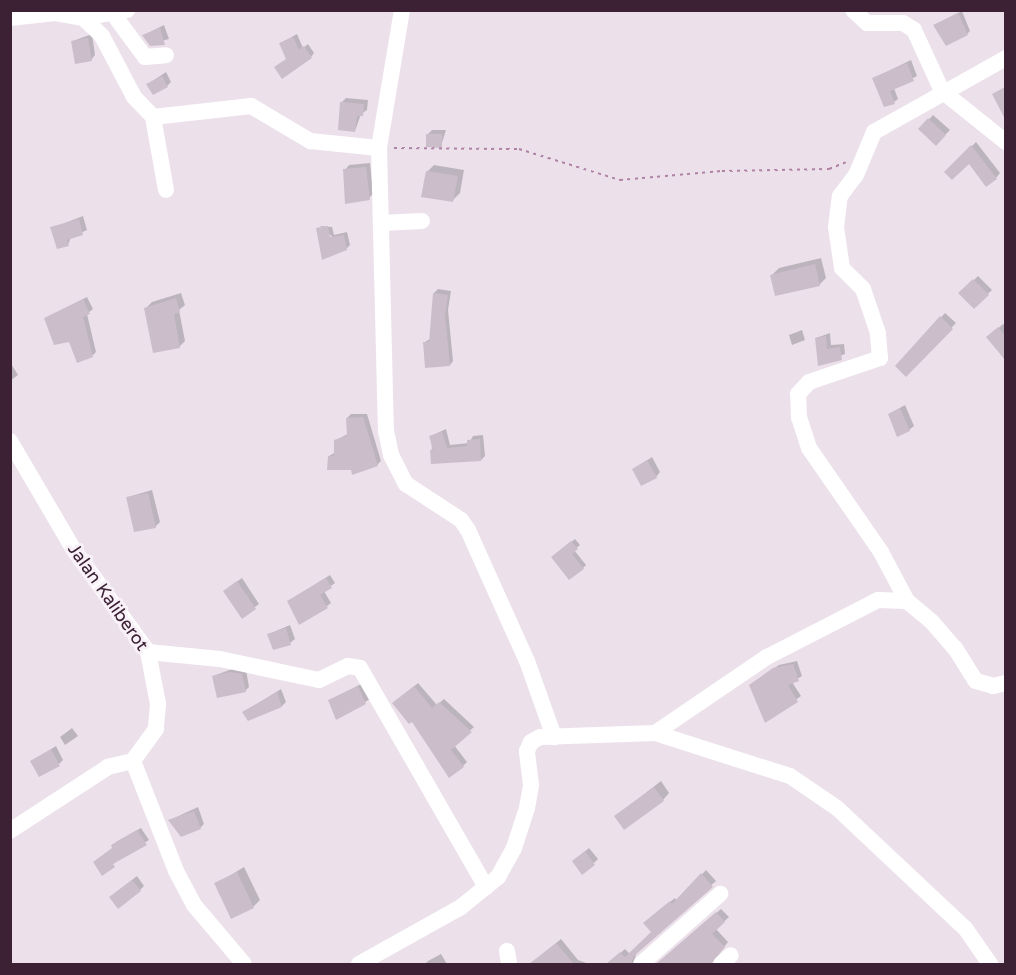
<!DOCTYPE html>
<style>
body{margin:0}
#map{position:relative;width:1016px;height:975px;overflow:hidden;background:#ece1eb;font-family:"Varela Round",sans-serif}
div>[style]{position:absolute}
.shadow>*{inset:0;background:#0003}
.building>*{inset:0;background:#ccbdca}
.path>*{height:2px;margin-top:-1px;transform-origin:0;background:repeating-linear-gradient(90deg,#af81a4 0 3px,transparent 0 7.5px)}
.minor>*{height:16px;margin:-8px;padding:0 8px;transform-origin:8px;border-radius:8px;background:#fff}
span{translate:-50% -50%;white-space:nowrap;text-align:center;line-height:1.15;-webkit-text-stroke:6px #f8f2f8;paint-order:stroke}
.street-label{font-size:18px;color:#3c2135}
.frame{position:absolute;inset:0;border:12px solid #3c2135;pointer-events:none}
</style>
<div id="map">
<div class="shadow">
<i style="clip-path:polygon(962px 11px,970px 31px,967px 34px,935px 25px)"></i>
<i style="clip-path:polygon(164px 25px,169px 39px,151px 44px,144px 35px)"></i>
<i style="clip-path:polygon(92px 34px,95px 55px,91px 60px,73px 41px)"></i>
<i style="clip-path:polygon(297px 34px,303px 48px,308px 44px,314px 53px,311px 57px,288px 58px,281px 43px)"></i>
<i style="clip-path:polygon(911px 60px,917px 76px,894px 88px,898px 99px,894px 102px,874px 78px)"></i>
<i style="clip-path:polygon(166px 72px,171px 82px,167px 86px,148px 84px)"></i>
<i style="clip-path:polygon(346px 98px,368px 100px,367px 110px,361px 114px,355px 131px,342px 102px)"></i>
<i style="clip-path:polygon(933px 115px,950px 130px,936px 144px,920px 129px)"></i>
<i style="clip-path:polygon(432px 130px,446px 130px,441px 146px,428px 134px)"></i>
<i style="clip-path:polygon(976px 142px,1000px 173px,996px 178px,969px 162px,946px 172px)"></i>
<i style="clip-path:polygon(370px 163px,373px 194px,369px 198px,345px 170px,349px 165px)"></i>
<i style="clip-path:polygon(434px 165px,464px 170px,460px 193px,453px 200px,427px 172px)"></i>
<i style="clip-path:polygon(83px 216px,87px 230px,71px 237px,68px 245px,52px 228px)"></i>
<i style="clip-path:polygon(320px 226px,332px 227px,334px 235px,347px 232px,350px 245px,346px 249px)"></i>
<i style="clip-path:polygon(821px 258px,826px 278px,819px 285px,772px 275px,779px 268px)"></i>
<i style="clip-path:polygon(978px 276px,992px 290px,974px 307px,961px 293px)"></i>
<i style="clip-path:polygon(438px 289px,451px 291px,448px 310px,453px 361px,450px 365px,425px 342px,430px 339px,434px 293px)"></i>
<i style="clip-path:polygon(181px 293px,185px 305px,179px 310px,185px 341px,179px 347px,146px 308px,152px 302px)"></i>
<i style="clip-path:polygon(87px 297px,93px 309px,87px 314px,96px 352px,92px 356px,46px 318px)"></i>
<i style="clip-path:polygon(945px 313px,956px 323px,906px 375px,897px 366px)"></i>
<i style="clip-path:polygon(1003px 324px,1006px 327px,1006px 358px,988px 337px)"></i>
<i style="clip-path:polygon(802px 330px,805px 340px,792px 345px,789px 335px)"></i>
<i style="clip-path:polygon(830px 333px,831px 345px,844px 344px,845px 354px,819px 364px,816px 338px)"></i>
<i style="clip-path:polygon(10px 362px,18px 375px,10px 381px)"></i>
<i style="clip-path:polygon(905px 405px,914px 426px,909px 430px,889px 414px)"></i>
<i style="clip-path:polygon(351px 414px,367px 414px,381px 461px,377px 465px,352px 469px,329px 456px,336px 452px,336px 440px,348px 434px,347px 418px)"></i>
<i style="clip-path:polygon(446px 429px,450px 445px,469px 443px,473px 436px,483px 435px,485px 456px,481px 460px,432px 450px,431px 436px)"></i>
<i style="clip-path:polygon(652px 457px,660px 472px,656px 477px,634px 469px)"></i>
<i style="clip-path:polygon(152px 490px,160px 522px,155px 527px,128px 497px)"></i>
<i style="clip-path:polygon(575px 539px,580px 545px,574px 550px,586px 565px,583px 568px,556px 554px)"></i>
<i style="clip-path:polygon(330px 575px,335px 583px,324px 591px,331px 603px,327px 606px,293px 598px)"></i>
<i style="clip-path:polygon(242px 578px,259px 604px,242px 617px,229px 587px)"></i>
<i style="clip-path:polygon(290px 625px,295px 639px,290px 643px,269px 634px)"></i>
<i style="clip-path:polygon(797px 661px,802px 676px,792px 682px,801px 696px,766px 721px,750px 685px,779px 665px)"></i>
<i style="clip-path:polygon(235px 668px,246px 670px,249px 687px,245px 691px,213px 676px)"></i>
<i style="clip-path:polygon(363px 683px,370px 699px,337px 718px,330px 700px)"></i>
<i style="clip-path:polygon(418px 683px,437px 705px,444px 699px,474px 727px,454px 745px,467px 762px,463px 766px,412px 719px,398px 700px)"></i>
<i style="clip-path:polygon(281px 689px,286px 702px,282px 706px,244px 712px)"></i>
<i style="clip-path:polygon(72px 728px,78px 736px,65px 745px,60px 737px)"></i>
<i style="clip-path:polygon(56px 746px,63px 760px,59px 764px,32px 761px)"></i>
<i style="clip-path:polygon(661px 781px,669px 793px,663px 800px,616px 816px)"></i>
<i style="clip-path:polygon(198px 807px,204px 824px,200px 828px,170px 820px)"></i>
<i style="clip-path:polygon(141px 828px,149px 840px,116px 861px,103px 874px,116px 842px)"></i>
<i style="clip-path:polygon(589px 848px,598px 859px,594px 863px,578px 857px)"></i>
<i style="clip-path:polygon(244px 867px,260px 900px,253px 907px,216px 884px)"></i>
<i style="clip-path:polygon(706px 870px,716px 881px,637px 951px,634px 961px,637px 964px,608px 964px,625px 949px,630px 954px,653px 932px,649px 919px,675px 898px,677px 901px)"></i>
<i style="clip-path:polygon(137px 876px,144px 886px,140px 890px,115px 893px)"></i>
<i style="clip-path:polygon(721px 909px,729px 917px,716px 929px,728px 942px,711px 964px,658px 964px)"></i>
<i style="clip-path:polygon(561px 939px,578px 960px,589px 964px,531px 964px)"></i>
<i style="clip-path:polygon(441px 954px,447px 964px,425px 964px,428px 961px)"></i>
</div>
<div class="building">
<i style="clip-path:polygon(958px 13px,968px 35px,946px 46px,933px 25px)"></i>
<i style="clip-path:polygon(160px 28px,165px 45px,150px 46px,142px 35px)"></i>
<i style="clip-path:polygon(293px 37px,299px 50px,304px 46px,312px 58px,282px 79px,274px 67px,286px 59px,279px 43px)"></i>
<i style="clip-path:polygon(88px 38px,92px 61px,75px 64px,71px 41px)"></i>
<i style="clip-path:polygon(907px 63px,914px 81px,890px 91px,895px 104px,884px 107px,872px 78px)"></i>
<i style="clip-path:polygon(162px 76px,168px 87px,153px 95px,146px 84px)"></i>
<i style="clip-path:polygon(1005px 87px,1005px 119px,992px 94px)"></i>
<i style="clip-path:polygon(340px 102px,364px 104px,363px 116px,357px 116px,355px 132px,338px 130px)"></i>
<i style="clip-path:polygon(928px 118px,946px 135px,936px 146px,918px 129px)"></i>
<i style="clip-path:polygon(426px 134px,442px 134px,442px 148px,426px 147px)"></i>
<i style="clip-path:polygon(971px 145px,997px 179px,986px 187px,969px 164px,952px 180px,944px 172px)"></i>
<i style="clip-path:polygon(366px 167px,370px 200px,345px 204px,343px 169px)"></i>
<i style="clip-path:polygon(426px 171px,458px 176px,453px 202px,421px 197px)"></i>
<i style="clip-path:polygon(79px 219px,83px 235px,67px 240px,69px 246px,57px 249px,50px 227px)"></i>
<i style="clip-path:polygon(328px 226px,330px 237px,344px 235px,347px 250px,322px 260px,316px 228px)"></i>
<i style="clip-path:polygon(815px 264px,820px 286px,775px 296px,770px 275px)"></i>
<i style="clip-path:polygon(973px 279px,989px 295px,974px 309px,958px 293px)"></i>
<i style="clip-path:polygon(433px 293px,448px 295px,445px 315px,450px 366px,425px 368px,423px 342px,429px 342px)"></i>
<i style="clip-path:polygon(176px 298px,180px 312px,174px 314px,180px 348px,153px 353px,144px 308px)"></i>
<i style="clip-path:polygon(83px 299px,90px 314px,83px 317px,93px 357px,77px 363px,69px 342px,54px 345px,44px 318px)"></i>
<i style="clip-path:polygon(940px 316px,953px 329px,906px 377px,895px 366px)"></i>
<i style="clip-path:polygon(998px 327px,1005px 336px,1005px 360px,986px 337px)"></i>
<i style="clip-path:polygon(826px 336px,827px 349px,840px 347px,842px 360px,818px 366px,815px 338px)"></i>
<i style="clip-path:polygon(900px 408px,910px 431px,897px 437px,888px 414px)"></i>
<i style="clip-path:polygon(363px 417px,378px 466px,352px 475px,351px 470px,327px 470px,328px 456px,334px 456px,334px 440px,347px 436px,346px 418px)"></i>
<i style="clip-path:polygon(442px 432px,447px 448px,467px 446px,467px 440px,480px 439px,481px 461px,431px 464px,430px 450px,433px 449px,429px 436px)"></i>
<i style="clip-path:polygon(647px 460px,657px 478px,641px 486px,632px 469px)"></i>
<i style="clip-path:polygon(148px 493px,156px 528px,134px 532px,126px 497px)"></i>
<i style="clip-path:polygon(571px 541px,578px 549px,572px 554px,584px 569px,569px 580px,551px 557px)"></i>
<i style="clip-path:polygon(326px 578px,332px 588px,320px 595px,328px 608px,299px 625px,287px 601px)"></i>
<i style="clip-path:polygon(237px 581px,256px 609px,242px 619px,223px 591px)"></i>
<i style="clip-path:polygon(286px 628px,291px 645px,273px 650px,267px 634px)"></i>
<i style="clip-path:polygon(793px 664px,799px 681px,788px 685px,798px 702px,765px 723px,749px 685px,773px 668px)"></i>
<i style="clip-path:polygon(230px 672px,242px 674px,246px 692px,217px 698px,212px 676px)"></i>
<i style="clip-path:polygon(358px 686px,366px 704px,336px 720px,328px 700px)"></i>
<i style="clip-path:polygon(414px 686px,432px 708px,439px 702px,472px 732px,451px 750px,464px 767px,449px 778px,412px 722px,409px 724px,392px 703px)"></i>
<i style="clip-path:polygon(277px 692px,282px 707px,248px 721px,242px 712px)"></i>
<i style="clip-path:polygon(51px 749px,60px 766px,39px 777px,30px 761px)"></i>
<i style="clip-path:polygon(654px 787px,664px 801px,624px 830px,614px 816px)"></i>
<i style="clip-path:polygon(194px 811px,201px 829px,181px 837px,168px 820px)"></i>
<i style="clip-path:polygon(137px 830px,147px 845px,113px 864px,115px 867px,102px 876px,93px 862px,112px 848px,111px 845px)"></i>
<i style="clip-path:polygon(585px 851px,595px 865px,582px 875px,572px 861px)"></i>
<i style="clip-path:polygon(237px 872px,254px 908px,231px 919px,214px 883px)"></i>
<i style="clip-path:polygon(701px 873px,713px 887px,634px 956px,631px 964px,606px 964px,620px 952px,625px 957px,651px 932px,643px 923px,670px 901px,672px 904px)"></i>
<i style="clip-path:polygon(132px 880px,141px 891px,118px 909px,109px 897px)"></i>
<i style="clip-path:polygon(716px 912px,725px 922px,712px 934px,725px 947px,711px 964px,656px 964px)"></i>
<i style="clip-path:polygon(556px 943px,574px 964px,529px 964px)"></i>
</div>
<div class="path">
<i style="left:394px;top:148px;width:125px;rotate:0.5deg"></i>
<i style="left:519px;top:149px;width:106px;rotate:17.1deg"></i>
<i style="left:620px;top:180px;width:102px;rotate:-5deg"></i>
<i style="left:722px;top:171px;width:107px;rotate:-1.1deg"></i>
<i style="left:829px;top:169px;width:18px;rotate:-22deg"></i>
</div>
<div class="minor">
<i style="left:402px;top:10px;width:140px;rotate:99.5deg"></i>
<i style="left:379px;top:148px;width:283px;rotate:88.6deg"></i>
<i style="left:386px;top:431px;width:25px;rotate:78deg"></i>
<i style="left:391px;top:455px;width:33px;rotate:63deg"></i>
<i style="left:406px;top:484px;width:66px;rotate:33.2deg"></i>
<i style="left:461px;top:520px;width:12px;rotate:55deg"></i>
<i style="left:468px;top:530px;width:144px;rotate:65.8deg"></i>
<i style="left:527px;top:661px;width:81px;rotate:70.4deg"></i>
<i style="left:853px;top:10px;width:19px;rotate:43deg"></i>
<i style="left:867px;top:23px;width:36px"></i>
<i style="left:903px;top:23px;width:13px;rotate:32deg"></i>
<i style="left:914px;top:30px;width:67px;rotate:65.3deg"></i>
<i style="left:942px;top:91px;width:82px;rotate:38.6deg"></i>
<i style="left:114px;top:15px;width:52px;rotate:53.6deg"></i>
<i style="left:145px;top:57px;width:21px;rotate:-5deg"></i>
<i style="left:10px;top:18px;width:45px;rotate:-6.3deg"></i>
<i style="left:55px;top:13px;width:28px;rotate:10deg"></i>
<i style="left:83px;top:18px;width:45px;rotate:-10.3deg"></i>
<i style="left:83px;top:18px;width:26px;rotate:43deg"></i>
<i style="left:102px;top:36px;width:69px;rotate:62.3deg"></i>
<i style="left:134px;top:97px;width:28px;rotate:46deg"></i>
<i style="left:153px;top:117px;width:99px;rotate:-6.4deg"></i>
<i style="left:251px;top:106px;width:69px;rotate:30.7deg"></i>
<i style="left:310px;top:141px;width:69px;rotate:5.8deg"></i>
<i style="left:153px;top:117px;width:74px;rotate:79.9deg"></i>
<i style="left:381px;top:223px;width:41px;rotate:-2.8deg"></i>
<i style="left:10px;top:441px;width:126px;rotate:59.6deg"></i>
<i style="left:74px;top:550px;width:126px;rotate:54deg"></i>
<i style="left:148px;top:652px;width:53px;rotate:79.1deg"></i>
<i style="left:158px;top:704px;width:25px;rotate:95deg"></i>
<i style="left:156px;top:729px;width:39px;rotate:126deg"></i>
<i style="left:133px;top:761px;width:26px;rotate:167deg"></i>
<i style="left:108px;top:767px;width:117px;rotate:146.9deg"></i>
<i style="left:907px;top:601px;width:55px;rotate:-118deg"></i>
<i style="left:881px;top:552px;width:126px;rotate:-124.7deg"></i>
<i style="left:809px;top:448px;width:32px;rotate:-108deg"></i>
<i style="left:799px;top:418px;width:24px;rotate:-92deg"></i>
<i style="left:798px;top:394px;width:16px;rotate:-47deg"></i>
<i style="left:809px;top:382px;width:75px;rotate:-18.7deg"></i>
<i style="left:880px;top:358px;width:25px;rotate:-95deg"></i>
<i style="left:878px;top:333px;width:46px;rotate:-108.8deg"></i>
<i style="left:863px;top:289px;width:30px;rotate:-135deg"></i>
<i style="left:842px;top:268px;width:41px;rotate:-98.3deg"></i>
<i style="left:836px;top:227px;width:31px;rotate:-83deg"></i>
<i style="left:840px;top:196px;width:26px;rotate:-53deg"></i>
<i style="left:856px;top:175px;width:47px;rotate:-67.3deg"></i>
<i style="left:874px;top:132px;width:151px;rotate:-29.3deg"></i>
<i style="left:148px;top:652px;width:72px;rotate:5.6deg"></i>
<i style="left:220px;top:659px;width:101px;rotate:12deg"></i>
<i style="left:319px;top:680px;width:32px;rotate:-26deg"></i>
<i style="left:348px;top:666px;width:12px;rotate:9deg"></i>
<i style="left:360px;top:668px;width:253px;rotate:60.1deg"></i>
<i style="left:655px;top:733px;width:135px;rotate:-34.2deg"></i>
<i style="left:767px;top:657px;width:125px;rotate:-27.2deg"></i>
<i style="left:878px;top:600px;width:29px;rotate:2deg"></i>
<i style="left:907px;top:601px;width:33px;rotate:40deg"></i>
<i style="left:932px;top:622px;width:35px;rotate:49deg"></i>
<i style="left:955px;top:648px;width:39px;rotate:58deg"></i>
<i style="left:976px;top:681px;width:18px;rotate:16deg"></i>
<i style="left:993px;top:686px;width:13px;rotate:-13deg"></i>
<i style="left:133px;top:761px;width:118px;rotate:68.6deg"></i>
<i style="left:176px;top:871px;width:38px;rotate:62deg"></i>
<i style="left:194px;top:905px;width:77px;rotate:49.7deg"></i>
<i style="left:507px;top:951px;width:13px;rotate:81deg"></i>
<i style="left:359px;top:964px;width:117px;rotate:-29.2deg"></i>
<i style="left:461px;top:907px;width:48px;rotate:-39deg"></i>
<i style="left:498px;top:877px;width:33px;rotate:-61deg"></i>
<i style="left:514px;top:848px;width:42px;rotate:-72deg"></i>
<i style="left:527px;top:808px;width:23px;rotate:-80deg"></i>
<i style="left:531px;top:785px;width:34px;rotate:-97deg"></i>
<i style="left:527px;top:751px;width:10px;rotate:-66deg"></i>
<i style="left:531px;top:742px;width:10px;rotate:-29deg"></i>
<i style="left:540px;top:737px;width:115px;rotate:-2deg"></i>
<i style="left:655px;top:733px;width:142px;rotate:17.7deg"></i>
<i style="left:790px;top:776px;width:57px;rotate:34.2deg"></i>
<i style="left:837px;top:808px;width:175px;rotate:43.2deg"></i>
<i style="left:965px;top:928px;width:44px;rotate:55.2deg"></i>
<i style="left:641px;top:964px;width:106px;rotate:-41.5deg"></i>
<i style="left:721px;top:964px;width:13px;rotate:-42deg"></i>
</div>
<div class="street-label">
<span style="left:108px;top:597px;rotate:55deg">Jalan Kaliberot</span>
</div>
<div class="frame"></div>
</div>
